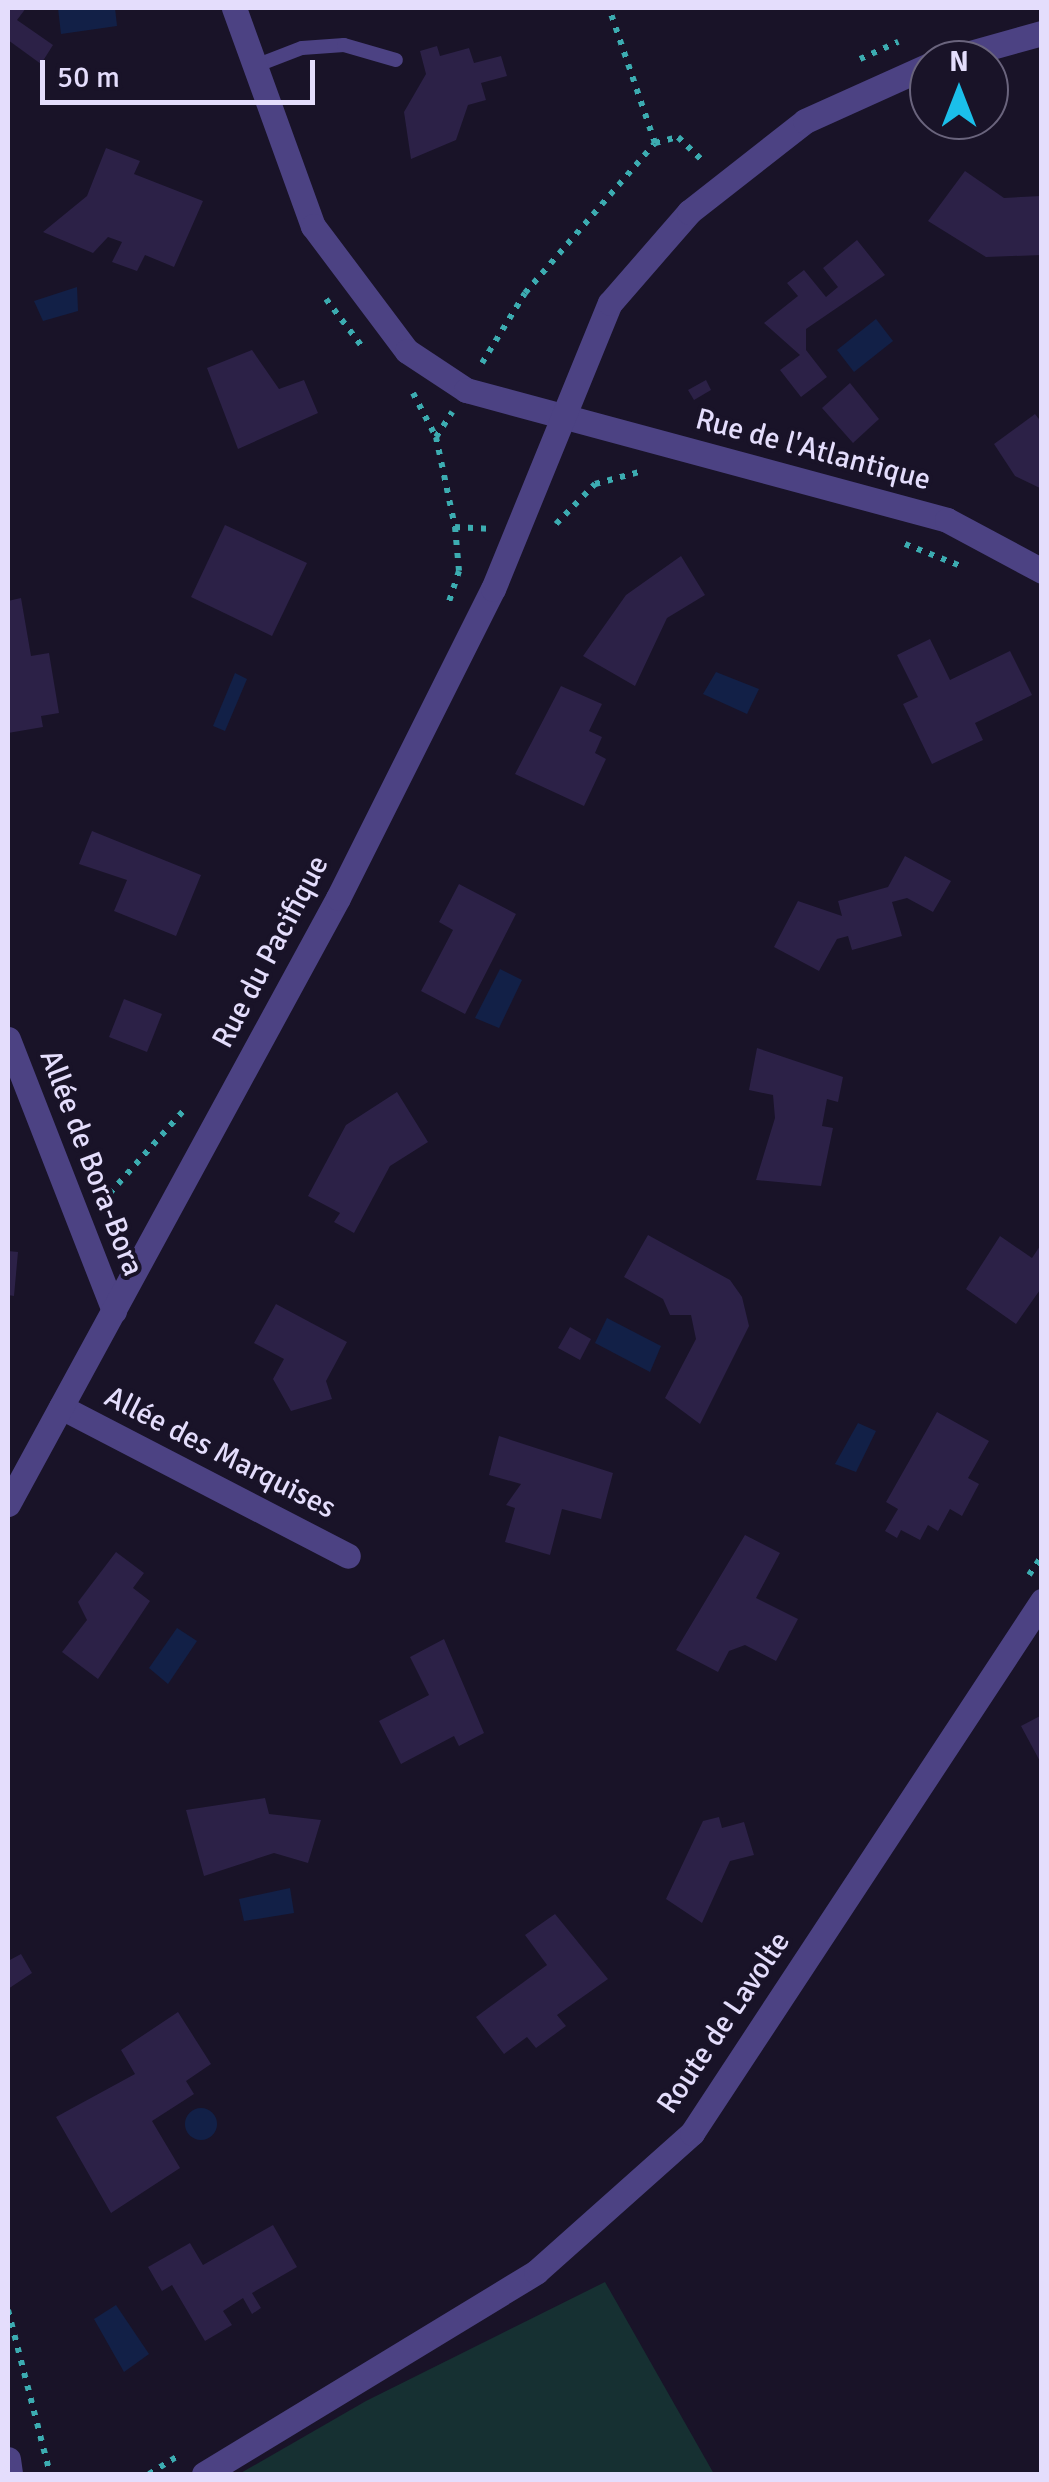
<!DOCTYPE html>
<meta charset="utf-8">
<style>
body{margin:0}
#map{position:relative;width:1049px;height:2482px;overflow:hidden;background:#191328;font-family:Signika,sans-serif}
div>[style]{position:absolute}
.green>*{inset:0;background:#163032}
.water>*{inset:0;background:#122047}
.round{border-radius:50%}
.building>*{inset:0;background:#2c2147}
.path>*{height:6px;margin-top:-3px;transform-origin:0;background:repeating-linear-gradient(90deg,#3cacb1 0 5px,transparent 0 13px)}
.lane>*{height:14px;margin:-7px;padding:0 7px;transform-origin:7px;border-radius:7px;background:#4c4283}
.street>*{height:25px;margin:-12.5px;padding:0 12.5px;transform-origin:12.5px;border-radius:12.5px;background:#4c4283}
span{translate:-50% -50%;white-space:nowrap;text-align:center;line-height:1.15;-webkit-text-stroke:8px #191328;paint-order:stroke}
.street-label{font-size:30px;color:#e4ddfc}
.frame{position:absolute;inset:0;border:10px solid #e4ddfc;pointer-events:none}
.north{position:absolute;left:909px;top:40px;width:100px;height:100px;box-sizing:border-box;background:#191328;border:2px solid #6a647d;border-radius:50%;rotate:0deg;font-size:28px;font-weight:700;line-height:40px;text-align:center;color:#e4ddfc}
.north::after{content:'';display:block;margin:auto;width:35px;height:45px;background:#1bbfea;clip-path:polygon(50% 0,100% 100%,50% 72%,0 100%)}
.scale{position:absolute;left:40px;top:60px;width:275px;height:45px;box-sizing:border-box;border:5px solid #e4ddfc;border-top:0;padding-left:12px;font-size:30px;line-height:35px;white-space:nowrap;color:#e4ddfc;-webkit-text-stroke:8px #191328;paint-order:stroke}
</style>
<div id="map">
<div class="green">
<i style="clip-path:polygon(605px 2282px,714px 2474px,239px 2474px,366px 2401px)"></i>
</div>
<div class="water">
<i style="clip-path:polygon(58px 8px,115px 8px,117px 26px,61px 34px)"></i>
<i style="clip-path:polygon(77px 287px,78px 311px,43px 321px,34px 301px)"></i>
<i style="clip-path:polygon(876px 319px,893px 341px,854px 372px,837px 350px)"></i>
<i style="clip-path:polygon(716px 672px,759px 689px,747px 714px,703px 694px)"></i>
<i style="clip-path:polygon(235px 673px,247px 679px,225px 731px,213px 726px)"></i>
<i style="clip-path:polygon(500px 969px,522px 980px,499px 1028px,475px 1018px)"></i>
<i style="clip-path:polygon(607px 1318px,661px 1346px,650px 1372px,595px 1343px)"></i>
<i style="clip-path:polygon(858px 1423px,876px 1431px,856px 1472px,835px 1464px)"></i>
<i style="clip-path:polygon(177px 1628px,197px 1641px,168px 1684px,149px 1668px)"></i>
<i style="clip-path:polygon(290px 1888px,294px 1913px,244px 1921px,239px 1899px)"></i>
<i class="round" style="left:185px;top:2108px;width:32px;height:32px"></i>
<i style="clip-path:polygon(116px 2305px,149px 2354px,124px 2372px,94px 2319px)"></i>
</div>
<div class="building">
<i style="clip-path:polygon(8px 8px,26px 8px,17px 20px,53px 45px,41px 64px,8px 40px)"></i>
<i style="clip-path:polygon(437px 46px,440px 56px,469px 48px,474px 63px,501px 56px,507px 76px,481px 83px,486px 100px,468px 105px,456px 140px,411px 159px,404px 112px,426px 74px,420px 51px)"></i>
<i style="clip-path:polygon(106px 148px,140px 161px,134px 174px,203px 201px,174px 267px,145px 255px,137px 271px,112px 262px,122px 242px,108px 237px,93px 253px,43px 232px,87px 196px)"></i>
<i style="clip-path:polygon(965px 171px,1004px 198px,1041px 196px,1042px 255px,986px 257px,928px 221px)"></i>
<i style="clip-path:polygon(857px 240px,885px 275px,806px 329px,806px 350px,827px 377px,801px 397px,780px 370px,800px 355px,764px 323px,798px 296px,787px 283px,804px 270px,826px 297px,838px 287px,823px 268px)"></i>
<i style="clip-path:polygon(252px 350px,279px 389px,304px 380px,318px 413px,238px 449px,207px 368px)"></i>
<i style="clip-path:polygon(706px 380px,711px 390px,694px 400px,688px 390px)"></i>
<i style="clip-path:polygon(850px 383px,879px 419px,853px 443px,822px 408px)"></i>
<i style="clip-path:polygon(1035px 414px,1042px 423px,1042px 489px,1015px 476px,994px 444px)"></i>
<i style="clip-path:polygon(225px 525px,307px 563px,272px 636px,191px 597px)"></i>
<i style="clip-path:polygon(681px 556px,705px 595px,667px 618px,635px 686px,583px 656px,626px 595px)"></i>
<i style="clip-path:polygon(21px 598px,31px 656px,49px 653px,59px 713px,41px 716px,43px 727px,8px 733px,8px 601px)"></i>
<i style="clip-path:polygon(930px 639px,950px 680px,1010px 651px,1032px 695px,975px 723px,983px 740px,932px 764px,903px 704px,918px 697px,897px 655px)"></i>
<i style="clip-path:polygon(561px 686px,602px 704px,589px 731px,602px 737px,595px 753px,606px 759px,584px 806px,515px 774px)"></i>
<i style="clip-path:polygon(92px 831px,201px 875px,176px 936px,114px 911px,127px 880px,79px 864px)"></i>
<i style="clip-path:polygon(905px 856px,951px 881px,933px 912px,907px 898px,892px 902px,902px 936px,852px 950px,848px 936px,837px 939px,819px 971px,774px 947px,798px 901px,842px 916px,838px 901px,888px 887px)"></i>
<i style="clip-path:polygon(459px 884px,516px 914px,465px 1014px,421px 991px,453px 930px,439px 922px)"></i>
<i style="clip-path:polygon(124px 999px,162px 1014px,147px 1052px,109px 1037px)"></i>
<i style="clip-path:polygon(757px 1048px,843px 1077px,838px 1102px,827px 1099px,822px 1126px,833px 1128px,821px 1186px,756px 1180px,775px 1118px,773px 1095px,749px 1090px)"></i>
<i style="clip-path:polygon(397px 1092px,428px 1142px,390px 1166px,354px 1233px,334px 1222px,340px 1213px,308px 1196px,346px 1125px)"></i>
<i style="clip-path:polygon(648px 1235px,730px 1280px,742px 1297px,749px 1326px,700px 1424px,665px 1398px,696px 1339px,691px 1315px,670px 1315px,663px 1299px,624px 1277px)"></i>
<i style="clip-path:polygon(1000px 1236px,1032px 1258px,1042px 1243px,1042px 1287px,1016px 1324px,966px 1289px)"></i>
<i style="clip-path:polygon(8px 1251px,18px 1252px,14px 1296px,8px 1295px)"></i>
<i style="clip-path:polygon(276px 1304px,347px 1342px,326px 1381px,332px 1399px,291px 1411px,273px 1379px,284px 1359px,254px 1343px)"></i>
<i style="clip-path:polygon(570px 1327px,591px 1339px,580px 1360px,558px 1348px)"></i>
<i style="clip-path:polygon(937px 1412px,989px 1441px,968px 1478px,979px 1484px,962px 1516px,950px 1509px,938px 1531px,928px 1525px,920px 1540px,901px 1530px,897px 1538px,885px 1531px,898px 1509px,886px 1502px)"></i>
<i style="clip-path:polygon(499px 1436px,613px 1473px,601px 1519px,562px 1509px,550px 1555px,505px 1542px,515px 1508px,506px 1505px,521px 1484px,489px 1475px)"></i>
<i style="clip-path:polygon(745px 1535px,780px 1553px,756px 1598px,798px 1619px,776px 1661px,745px 1645px,729px 1651px,718px 1672px,676px 1650px)"></i>
<i style="clip-path:polygon(116px 1552px,144px 1573px,133px 1588px,150px 1601px,98px 1679px,62px 1652px,87px 1620px,78px 1602px)"></i>
<i style="clip-path:polygon(444px 1639px,484px 1733px,459px 1746px,454px 1736px,401px 1764px,379px 1721px,429px 1695px,410px 1657px)"></i>
<i style="clip-path:polygon(1042px 1715px,1042px 1765px,1021px 1726px)"></i>
<i style="clip-path:polygon(265px 1798px,269px 1814px,321px 1820px,308px 1863px,274px 1853px,204px 1876px,186px 1810px)"></i>
<i style="clip-path:polygon(719px 1817px,722px 1828px,744px 1822px,754px 1855px,730px 1861px,702px 1923px,666px 1899px,703px 1821px)"></i>
<i style="clip-path:polygon(555px 1914px,608px 1979px,557px 2015px,566px 2026px,536px 2048px,527px 2037px,504px 2054px,476px 2017px,547px 1965px,525px 1935px)"></i>
<i style="clip-path:polygon(21px 1954px,32px 1973px,8px 1989px,8px 1961px)"></i>
<i style="clip-path:polygon(178px 2012px,211px 2064px,186px 2081px,194px 2094px,152px 2121px,180px 2168px,111px 2213px,56px 2117px,135px 2074px,121px 2050px)"></i>
<i style="clip-path:polygon(273px 2225px,297px 2267px,252px 2293px,261px 2308px,252px 2314px,243px 2298px,223px 2311px,232px 2325px,205px 2341px,172px 2285px,162px 2291px,148px 2267px,190px 2243px,203px 2265px)"></i>
</div>
<div class="path">
<i style="left:860px;top:59px;width:42px;rotate:-24.1deg"></i>
<i style="left:655px;top:143px;width:24px;rotate:-15deg"></i>
<i style="left:678px;top:137px;width:36px;rotate:44deg"></i>
<i style="left:326px;top:299px;width:61px;rotate:52.9deg"></i>
<i style="left:482px;top:363px;width:82px;rotate:-58.4deg"></i>
<i style="left:525px;top:293px;width:198px;rotate:-49.1deg"></i>
<i style="left:655px;top:143px;width:143px;rotate:-108.8deg"></i>
<i style="left:413px;top:393px;width:50px;rotate:62.4deg"></i>
<i style="left:436px;top:437px;width:92px;rotate:78.1deg"></i>
<i style="left:455px;top:527px;width:44px;rotate:84.8deg"></i>
<i style="left:459px;top:571px;width:32px;rotate:108deg"></i>
<i style="left:436px;top:437px;width:30px;rotate:-57deg"></i>
<i style="left:556px;top:524px;width:56px;rotate:-45.7deg"></i>
<i style="left:595px;top:484px;width:50px;rotate:-15.2deg"></i>
<i style="left:455px;top:527px;width:33px;rotate:3deg"></i>
<i style="left:905px;top:544px;width:62px;rotate:21.6deg"></i>
<i style="left:101px;top:1203px;width:127px;rotate:-48.2deg"></i>
<i style="left:1029px;top:1575px;width:23px;rotate:-56deg"></i>
<i style="left:8px;top:2310px;width:169px;rotate:75.6deg"></i>
<i style="left:149px;top:2474px;width:34px;rotate:-32deg"></i>
</div>
<div class="lane">
<i style="left:255px;top:66px;width:50px;rotate:-21deg"></i>
<i style="left:302px;top:48px;width:42px;rotate:-4.1deg"></i>
<i style="left:344px;top:45px;width:54px;rotate:16.1deg"></i>
</div>
<div class="street">
<i style="left:234px;top:8px;width:232px;rotate:70.1deg"></i>
<i style="left:313px;top:226px;width:156px;rotate:53.1deg"></i>
<i style="left:407px;top:351px;width:71px;rotate:33.5deg"></i>
<i style="left:466px;top:390px;width:498px;rotate:15.1deg"></i>
<i style="left:947px;top:520px;width:108px;rotate:28.2deg"></i>
<i style="left:945px;top:60px;width:101px;rotate:-15.6deg"></i>
<i style="left:8px;top:1039px;width:292px;rotate:68.7deg"></i>
<i style="left:61px;top:1407px;width:323px;rotate:27.4deg"></i>
<i style="left:8px;top:1504px;width:690px;rotate:-61.43deg"></i>
<i style="left:338px;top:898px;width:346px;rotate:-63.4deg"></i>
<i style="left:493px;top:589px;width:309px;rotate:-67.8deg"></i>
<i style="left:610px;top:303px;width:121px;rotate:-49deg"></i>
<i style="left:689px;top:212px;width:147px;rotate:-38.1deg"></i>
<i style="left:805px;top:121px;width:136px;rotate:-24.3deg"></i>
<i style="left:8px;top:2459px;width:15px;rotate:82deg"></i>
<i style="left:204px;top:2474px;width:389px;rotate:-31.3deg"></i>
<i style="left:536px;top:2272px;width:209px;rotate:-41.7deg"></i>
<i style="left:692px;top:2133px;width:637px;rotate:-56.66deg"></i>
</div>
<div class="street-label">
<span style="left:813px;top:450px;rotate:15deg">Rue de l'Atlantique</span>
<span style="left:271px;top:952px;rotate:-62deg">Rue du Pacifique</span>
<span style="left:91px;top:1163px;rotate:69deg">Allée de Bora-Bora</span>
<span style="left:220px;top:1453px;rotate:27deg">Allée des Marquises</span>
<span style="left:724px;top:2023px;rotate:-56deg">Route de Lavolte</span>
</div>
<div class="frame"></div>
<div class="north">N</div>
<div class="scale">50 m</div>
</div>
